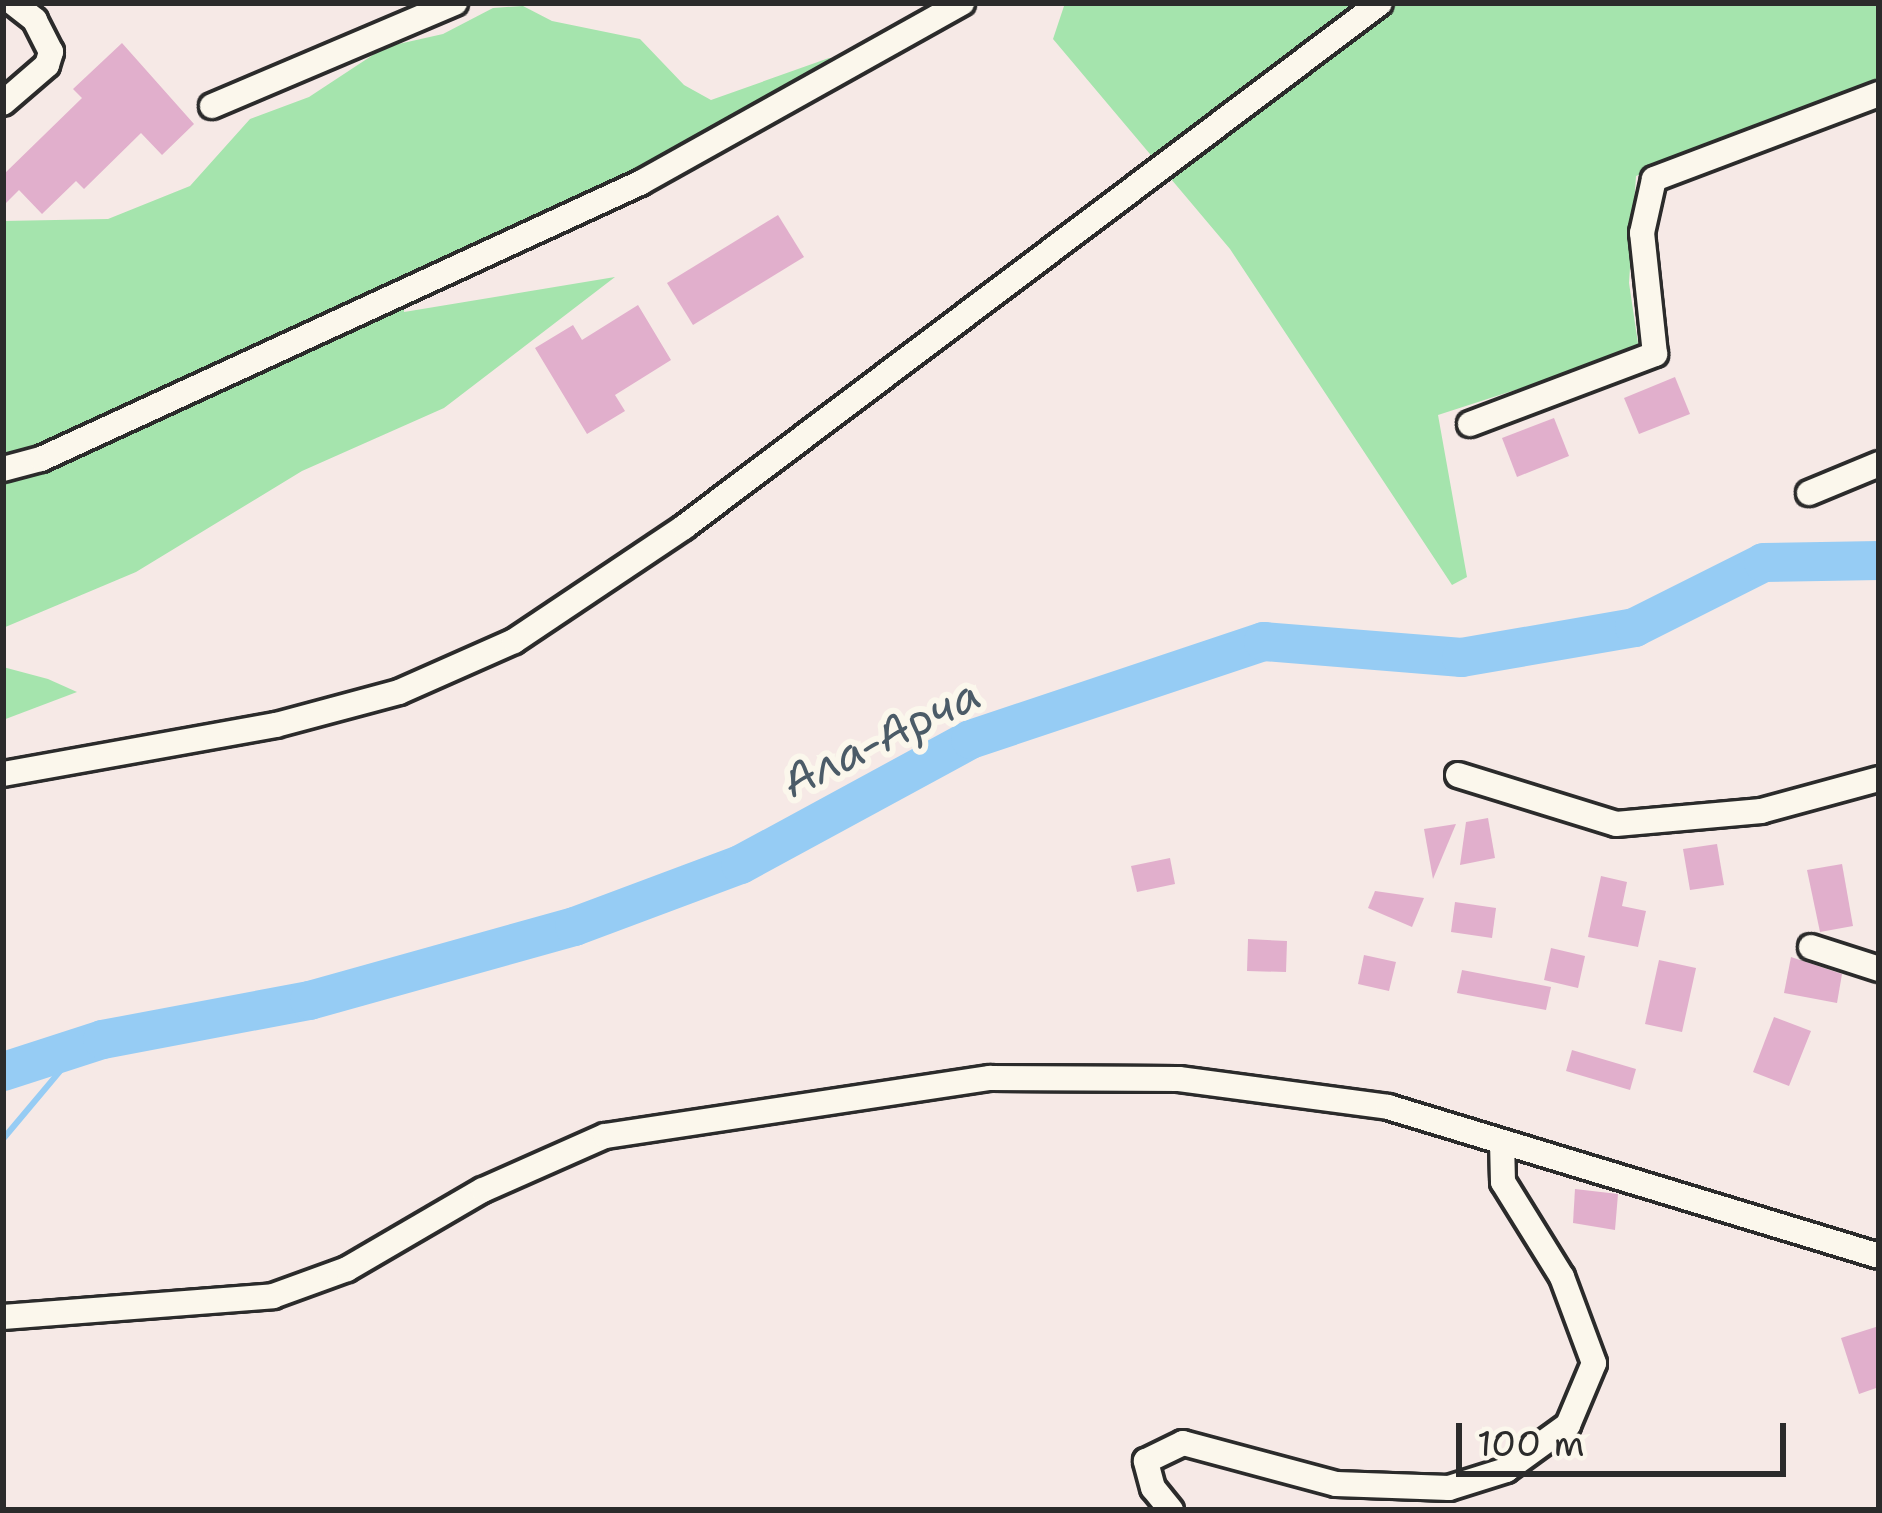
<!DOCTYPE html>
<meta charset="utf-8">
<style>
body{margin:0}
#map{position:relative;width:1882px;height:1513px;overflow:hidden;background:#f6e9e6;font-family:"Shantell Sans",sans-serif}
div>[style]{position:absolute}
.green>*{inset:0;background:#a5e4ad}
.stream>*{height:6px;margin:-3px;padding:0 3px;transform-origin:3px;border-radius:3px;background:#96ccf4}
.river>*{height:39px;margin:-19.5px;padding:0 19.5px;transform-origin:19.5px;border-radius:19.5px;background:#96ccf4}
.building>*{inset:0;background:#e1afcc}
.roads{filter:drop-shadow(3px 0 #2b2b2b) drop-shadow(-3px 0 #2b2b2b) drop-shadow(0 3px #2b2b2b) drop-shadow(0 -3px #2b2b2b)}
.minor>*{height:24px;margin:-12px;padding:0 12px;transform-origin:12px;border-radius:12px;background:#fbf7ec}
span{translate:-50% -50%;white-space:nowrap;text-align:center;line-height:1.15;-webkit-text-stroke:12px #fbf7ec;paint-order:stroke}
.water-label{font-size:45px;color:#4b5b67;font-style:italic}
.frame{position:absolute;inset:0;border:6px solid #2b2b2b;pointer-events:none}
.scale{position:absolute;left:1456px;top:1423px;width:330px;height:54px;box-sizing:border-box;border:6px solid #2b2b2b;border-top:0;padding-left:15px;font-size:36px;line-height:42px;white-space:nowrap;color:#2b2b2b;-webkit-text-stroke:9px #fbf7ec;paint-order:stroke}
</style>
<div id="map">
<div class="green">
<i style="clip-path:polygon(1065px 3px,1879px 3px,1879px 82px,1636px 176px,1629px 283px,1639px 350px,1438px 415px,1467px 577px,1452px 585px,1230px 249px,1053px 39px)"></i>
<i style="clip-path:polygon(523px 6px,552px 21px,640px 39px,684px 85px,711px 100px,829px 58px,859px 59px,406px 282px,404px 312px,615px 277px,444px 408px,302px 471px,136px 572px,3px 628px,3px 221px,108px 219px,190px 186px,250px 119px,309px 97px,385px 47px,443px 34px,493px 8px)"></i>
<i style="clip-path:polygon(3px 667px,48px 679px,77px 692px,3px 720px)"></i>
</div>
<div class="stream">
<i style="left:3px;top:1139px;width:121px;rotate:-50deg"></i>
</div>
<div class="river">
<i style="left:3px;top:1071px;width:104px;rotate:-17.9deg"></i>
<i style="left:102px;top:1039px;width:211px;rotate:-10.7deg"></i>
<i style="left:309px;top:1000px;width:275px;rotate:-15.6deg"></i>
<i style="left:574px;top:926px;width:177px;rotate:-20.5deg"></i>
<i style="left:740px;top:864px;width:262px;rotate:-28.5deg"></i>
<i style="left:970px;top:739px;width:309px;rotate:-18.5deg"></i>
<i style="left:1263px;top:641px;width:199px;rotate:4.6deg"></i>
<i style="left:1461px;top:657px;width:176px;rotate:-9.8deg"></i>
<i style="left:1634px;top:627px;width:144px;rotate:-26.7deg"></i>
<i style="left:1763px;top:562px;width:116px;rotate:-1deg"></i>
</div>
<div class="building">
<i style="clip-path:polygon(122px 43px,194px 124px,162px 155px,141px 133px,84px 189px,76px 181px,42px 214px,19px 190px,3px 206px,3px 175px,82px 98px,73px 89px)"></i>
<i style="clip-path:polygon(778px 215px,804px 257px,693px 325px,667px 283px)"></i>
<i style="clip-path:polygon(638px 305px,671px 360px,615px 395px,625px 411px,587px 434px,535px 348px,573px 325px,582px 340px)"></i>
<i style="clip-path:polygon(1675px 377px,1690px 414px,1639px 434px,1624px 398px)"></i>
<i style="clip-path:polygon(1554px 418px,1569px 456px,1517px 477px,1502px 438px)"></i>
<i style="clip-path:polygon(1488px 818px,1495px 858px,1460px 865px,1466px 822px)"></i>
<i style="clip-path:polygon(1456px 824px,1433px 879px,1424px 829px)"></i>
<i style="clip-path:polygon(1717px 844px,1724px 885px,1690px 890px,1683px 849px)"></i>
<i style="clip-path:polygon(1170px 858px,1175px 884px,1137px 892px,1131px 866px)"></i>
<i style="clip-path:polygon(1842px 864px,1853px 926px,1820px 932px,1807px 870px)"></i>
<i style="clip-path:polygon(1601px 876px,1627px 882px,1622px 906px,1646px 911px,1638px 947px,1588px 937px)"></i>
<i style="clip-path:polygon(1375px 891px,1424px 898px,1412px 927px,1368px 908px)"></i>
<i style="clip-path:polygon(1455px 902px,1496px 908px,1492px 938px,1451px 932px)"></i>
<i style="clip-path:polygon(1248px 939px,1287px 941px,1286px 972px,1247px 971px)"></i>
<i style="clip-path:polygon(1551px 948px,1585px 956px,1578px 988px,1544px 980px)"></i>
<i style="clip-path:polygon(1364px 955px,1396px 962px,1389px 991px,1358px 984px)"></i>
<i style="clip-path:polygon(1791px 957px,1842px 974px,1837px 1003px,1784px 993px)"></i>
<i style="clip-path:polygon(1659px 960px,1696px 968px,1682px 1032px,1645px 1024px)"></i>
<i style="clip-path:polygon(1462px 970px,1551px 987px,1546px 1010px,1457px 993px)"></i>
<i style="clip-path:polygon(1774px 1017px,1811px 1031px,1789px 1086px,1753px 1072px)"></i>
<i style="clip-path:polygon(1572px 1050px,1636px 1069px,1630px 1090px,1566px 1071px)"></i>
<i style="clip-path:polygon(1575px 1189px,1618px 1194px,1615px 1230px,1573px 1223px)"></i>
<i style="clip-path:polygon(1879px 1326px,1879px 1387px,1859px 1394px,1841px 1338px)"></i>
</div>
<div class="roads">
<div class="minor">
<i style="left:3px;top:103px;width:58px;rotate:-40.8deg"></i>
<i style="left:47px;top:65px;width:14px;rotate:-73deg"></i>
<i style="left:51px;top:52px;width:36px;rotate:-117deg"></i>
<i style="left:35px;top:20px;width:28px;rotate:-142deg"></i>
<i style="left:212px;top:106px;width:264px;rotate:-23deg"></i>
<i style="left:1470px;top:424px;width:198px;rotate:-20.7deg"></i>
<i style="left:1655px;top:354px;width:122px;rotate:-96.1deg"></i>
<i style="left:1642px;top:233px;width:55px;rotate:-77.5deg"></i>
<i style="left:1654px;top:179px;width:241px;rotate:-20.7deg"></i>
<i style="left:3px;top:469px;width:39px;rotate:-15deg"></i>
<i style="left:41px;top:459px;width:660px;rotate:-24.74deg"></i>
<i style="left:640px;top:183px;width:369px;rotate:-29.2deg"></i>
<i style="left:1809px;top:493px;width:76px;rotate:-22.5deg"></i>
<i style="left:3px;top:774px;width:277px;rotate:-10.2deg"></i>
<i style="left:276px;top:725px;width:127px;rotate:-15deg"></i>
<i style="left:399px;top:692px;width:126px;rotate:-23.9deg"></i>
<i style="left:514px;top:641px;width:205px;rotate:-33.8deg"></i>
<i style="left:684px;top:527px;width:871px;rotate:-36.98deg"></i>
<i style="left:1458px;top:775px;width:165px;rotate:17.2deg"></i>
<i style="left:1616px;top:824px;width:146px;rotate:-5.1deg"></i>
<i style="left:1761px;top:811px;width:122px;rotate:-15.2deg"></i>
<i style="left:1811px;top:947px;width:71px;rotate:17.9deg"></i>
<i style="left:3px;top:1317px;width:271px;rotate:-4.4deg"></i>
<i style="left:273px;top:1296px;width:79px;rotate:-20deg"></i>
<i style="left:347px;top:1269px;width:157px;rotate:-30.2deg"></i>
<i style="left:483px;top:1190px;width:133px;rotate:-23.9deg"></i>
<i style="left:605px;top:1136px;width:389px;rotate:-8.6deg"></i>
<i style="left:990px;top:1078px;width:189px;rotate:0.3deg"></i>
<i style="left:1179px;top:1079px;width:211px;rotate:7.6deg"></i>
<i style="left:1388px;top:1107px;width:513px;rotate:16.88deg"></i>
<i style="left:1171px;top:1510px;width:28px;rotate:-129deg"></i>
<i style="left:1153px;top:1488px;width:28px;rotate:-105deg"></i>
<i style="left:1146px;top:1461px;width:41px;rotate:-25.9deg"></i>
<i style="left:1183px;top:1443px;width:158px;rotate:15deg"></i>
<i style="left:1336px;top:1484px;width:113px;rotate:2deg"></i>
<i style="left:1449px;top:1488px;width:60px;rotate:-17.5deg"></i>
<i style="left:1506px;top:1470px;width:77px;rotate:-36deg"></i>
<i style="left:1568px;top:1425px;width:67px;rotate:-67.2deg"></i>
<i style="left:1594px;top:1363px;width:92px;rotate:-110.4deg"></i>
<i style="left:1562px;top:1277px;width:112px;rotate:-121.8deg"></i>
<i style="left:1503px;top:1182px;width:40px;rotate:-91.4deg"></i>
</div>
</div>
<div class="water-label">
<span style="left:881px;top:738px;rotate:-26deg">Ала-Арча</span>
</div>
<div class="frame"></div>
<div class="scale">100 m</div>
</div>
